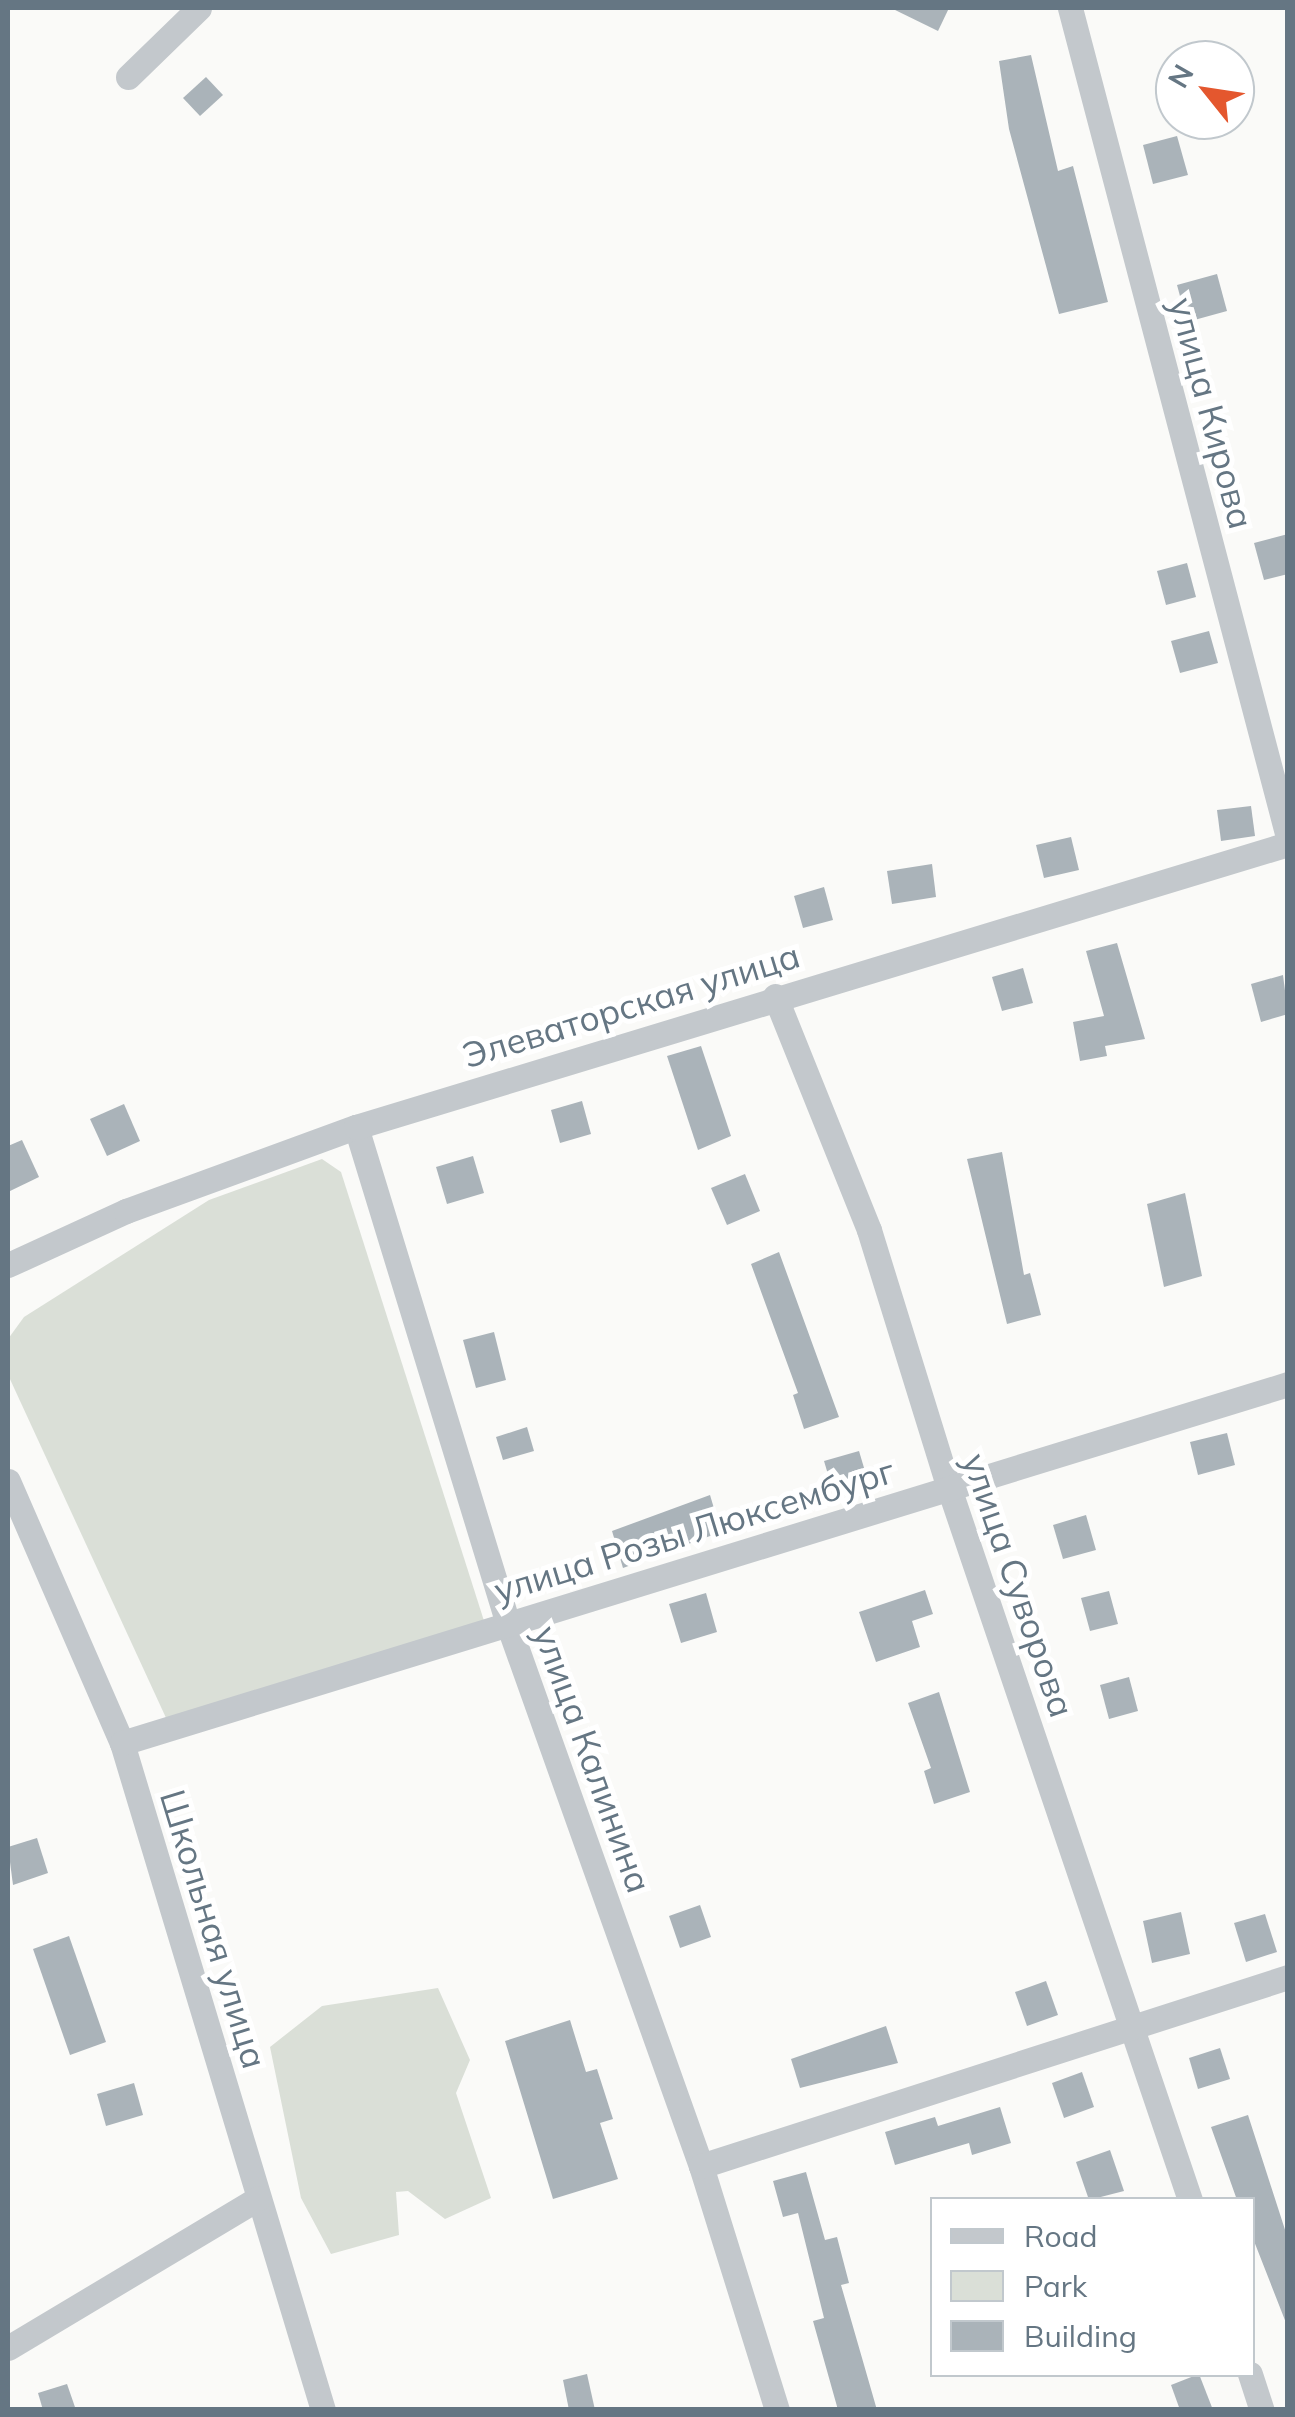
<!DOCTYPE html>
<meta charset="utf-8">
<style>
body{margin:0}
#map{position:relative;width:1295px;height:2417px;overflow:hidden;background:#fafaf8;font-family:Mulish,sans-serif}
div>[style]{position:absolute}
.green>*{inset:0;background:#dadfd7}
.building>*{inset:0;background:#aab3b9}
.street>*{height:25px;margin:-12.5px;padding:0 12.5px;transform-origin:12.5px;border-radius:12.5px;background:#c3c8cc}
span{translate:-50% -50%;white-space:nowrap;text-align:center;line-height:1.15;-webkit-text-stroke:10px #fff;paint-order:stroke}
.street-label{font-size:35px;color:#657683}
.frame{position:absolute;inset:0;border:10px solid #657683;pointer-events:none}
.legend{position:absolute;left:930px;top:2197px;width:325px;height:180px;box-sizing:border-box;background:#fff;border:2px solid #c1c8cd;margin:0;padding:12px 18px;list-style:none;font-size:30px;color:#657683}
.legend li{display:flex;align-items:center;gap:20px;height:50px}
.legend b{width:50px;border:2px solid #c1c8cd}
.north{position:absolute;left:1155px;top:40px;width:100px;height:100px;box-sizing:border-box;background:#fff;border:2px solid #c1c8cd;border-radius:50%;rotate:300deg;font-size:28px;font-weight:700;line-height:40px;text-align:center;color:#657683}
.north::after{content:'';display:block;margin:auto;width:35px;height:45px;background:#e4572e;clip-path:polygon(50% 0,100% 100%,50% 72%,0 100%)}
</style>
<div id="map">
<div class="green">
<i style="clip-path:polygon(322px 1159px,341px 1172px,485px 1624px,167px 1720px,9px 1377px,8px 1339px,24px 1317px,209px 1200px)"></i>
<i style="clip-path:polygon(438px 1988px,470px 2060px,456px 2093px,491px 2198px,445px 2219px,408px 2191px,396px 2192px,399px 2235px,331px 2254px,301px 2198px,270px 2047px,322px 2006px)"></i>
</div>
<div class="building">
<i style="clip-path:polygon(891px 8px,949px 8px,938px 31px)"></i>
<i style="clip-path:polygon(1031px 55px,1058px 171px,1073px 166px,1108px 302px,1059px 314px,1009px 129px,999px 61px)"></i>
<i style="clip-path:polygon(206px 77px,223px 95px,200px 116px,183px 98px)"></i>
<i style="clip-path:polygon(1177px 136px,1188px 175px,1153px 184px,1143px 145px)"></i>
<i style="clip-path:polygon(1217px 274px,1227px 311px,1187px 322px,1177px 285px)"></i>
<i style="clip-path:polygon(1288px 534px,1288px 574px,1264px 580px,1254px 543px)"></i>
<i style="clip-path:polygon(1187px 563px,1196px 597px,1166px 605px,1157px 571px)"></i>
<i style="clip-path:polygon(1209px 631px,1218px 663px,1180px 673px,1171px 641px)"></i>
<i style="clip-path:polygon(1251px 806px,1255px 836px,1221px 841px,1217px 810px)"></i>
<i style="clip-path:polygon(1071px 837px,1079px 870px,1044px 878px,1036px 845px)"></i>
<i style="clip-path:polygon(932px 864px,936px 897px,892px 904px,887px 871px)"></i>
<i style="clip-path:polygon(824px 887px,833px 920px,803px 928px,794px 896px)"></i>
<i style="clip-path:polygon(1117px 943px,1145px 1039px,1105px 1046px,1107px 1056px,1080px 1061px,1073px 1022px,1104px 1016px,1086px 951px)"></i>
<i style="clip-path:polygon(1023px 968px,1033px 1003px,1002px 1011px,992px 977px)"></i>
<i style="clip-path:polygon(1283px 975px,1288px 1014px,1261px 1022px,1251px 984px)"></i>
<i style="clip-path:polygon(701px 1046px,731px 1136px,698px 1150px,667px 1056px)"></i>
<i style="clip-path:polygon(582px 1101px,591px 1134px,560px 1143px,551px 1110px)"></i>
<i style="clip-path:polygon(124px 1104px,140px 1141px,107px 1156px,90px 1119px)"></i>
<i style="clip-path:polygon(22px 1140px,39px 1177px,8px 1192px,8px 1146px)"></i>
<i style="clip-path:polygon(1002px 1152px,1024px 1275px,1030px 1273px,1041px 1315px,1007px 1324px,967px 1159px)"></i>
<i style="clip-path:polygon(473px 1156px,484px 1193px,447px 1204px,436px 1167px)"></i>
<i style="clip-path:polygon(745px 1174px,760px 1211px,727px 1225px,711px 1188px)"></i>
<i style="clip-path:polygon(1185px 1193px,1202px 1276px,1164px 1287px,1147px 1204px)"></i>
<i style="clip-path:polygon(779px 1252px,839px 1417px,804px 1429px,793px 1395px,798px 1393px,751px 1264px)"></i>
<i style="clip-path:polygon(494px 1332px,506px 1380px,476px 1388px,463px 1340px)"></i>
<i style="clip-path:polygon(527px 1427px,534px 1451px,503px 1460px,496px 1437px)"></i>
<i style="clip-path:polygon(1227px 1433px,1235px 1465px,1198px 1475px,1190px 1442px)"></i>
<i style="clip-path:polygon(859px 1451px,870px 1488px,835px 1498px,824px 1461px)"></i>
<i style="clip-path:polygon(710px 1495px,721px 1532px,623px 1568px,612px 1531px)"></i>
<i style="clip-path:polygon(1086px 1515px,1096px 1550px,1063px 1559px,1053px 1525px)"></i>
<i style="clip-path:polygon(925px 1590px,933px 1614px,912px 1621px,920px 1647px,876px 1662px,859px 1612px)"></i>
<i style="clip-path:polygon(1109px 1591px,1118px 1624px,1090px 1631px,1081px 1598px)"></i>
<i style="clip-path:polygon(706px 1593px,717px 1632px,681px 1643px,669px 1604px)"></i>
<i style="clip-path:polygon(1129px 1677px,1138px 1711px,1109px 1719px,1100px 1685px)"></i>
<i style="clip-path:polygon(939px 1692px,970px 1792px,934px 1804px,924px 1771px,931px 1768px,908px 1703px)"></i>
<i style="clip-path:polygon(37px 1838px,48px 1873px,13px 1885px,8px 1847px)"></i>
<i style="clip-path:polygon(700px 1905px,711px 1937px,680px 1948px,669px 1916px)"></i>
<i style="clip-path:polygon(1181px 1912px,1190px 1954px,1152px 1963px,1143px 1921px)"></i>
<i style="clip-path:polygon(1265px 1914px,1277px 1952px,1246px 1962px,1234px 1923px)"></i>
<i style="clip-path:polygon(69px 1936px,106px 2042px,70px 2055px,33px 1949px)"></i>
<i style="clip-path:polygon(1046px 1981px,1058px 2015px,1027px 2026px,1015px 1992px)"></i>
<i style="clip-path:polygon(570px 2020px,586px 2072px,597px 2069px,613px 2119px,600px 2123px,618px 2179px,553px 2199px,505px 2041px)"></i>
<i style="clip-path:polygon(886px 2026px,898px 2063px,800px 2088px,791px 2059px)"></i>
<i style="clip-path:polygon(1220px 2048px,1230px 2079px,1198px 2089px,1189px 2058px)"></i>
<i style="clip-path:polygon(1082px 2072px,1094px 2107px,1064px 2118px,1052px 2083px)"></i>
<i style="clip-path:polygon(134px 2083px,143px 2115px,106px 2126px,97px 2094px)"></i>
<i style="clip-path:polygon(1000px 2107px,1011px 2143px,972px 2155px,969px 2143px,895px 2165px,885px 2132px,935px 2117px,938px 2126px)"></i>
<i style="clip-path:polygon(1248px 2115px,1288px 2239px,1288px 2328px,1252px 2236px,1252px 2200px,1237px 2200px,1211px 2127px)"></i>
<i style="clip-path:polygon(1110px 2150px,1124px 2191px,1089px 2200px,1076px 2162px)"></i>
<i style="clip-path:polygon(806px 2172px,825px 2240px,837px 2237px,849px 2283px,841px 2285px,877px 2410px,838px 2410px,813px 2321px,824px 2318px,798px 2213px,783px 2217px,773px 2181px)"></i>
<i style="clip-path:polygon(587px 2374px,595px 2410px,569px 2410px,563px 2380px)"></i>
<i style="clip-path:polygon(1199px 2374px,1213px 2410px,1180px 2410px,1171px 2385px)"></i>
<i style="clip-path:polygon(67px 2384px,76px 2410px,43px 2410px,38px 2393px)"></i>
</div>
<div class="street">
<i style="left:1070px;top:8px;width:857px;rotate:75.27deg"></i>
<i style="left:128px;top:77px;width:99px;rotate:-44.2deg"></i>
<i style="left:775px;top:996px;width:252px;rotate:68.1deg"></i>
<i style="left:869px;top:1230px;width:270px;rotate:72.8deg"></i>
<i style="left:949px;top:1488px;width:752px;rotate:71.3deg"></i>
<i style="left:356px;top:1127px;width:520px;rotate:72.99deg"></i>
<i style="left:508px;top:1624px;width:575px;rotate:70.4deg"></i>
<i style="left:701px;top:2166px;width:256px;rotate:72.7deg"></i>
<i style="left:8px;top:1265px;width:130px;rotate:-24.6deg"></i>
<i style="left:126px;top:1211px;width:245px;rotate:-20.1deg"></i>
<i style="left:356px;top:1127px;width:974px;rotate:-16.89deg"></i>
<i style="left:8px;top:1481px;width:286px;rotate:66.5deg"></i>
<i style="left:122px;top:1743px;width:697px;rotate:73.23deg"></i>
<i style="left:122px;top:1743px;width:1220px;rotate:-17.11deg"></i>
<i style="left:701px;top:2166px;width:617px;rotate:-17.85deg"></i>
<i style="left:8px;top:2348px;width:292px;rotate:-30.9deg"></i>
<i style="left:1250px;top:2374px;width:38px;rotate:72deg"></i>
</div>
<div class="street-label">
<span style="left:1212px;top:413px;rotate:75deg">улица Кирова</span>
<span style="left:631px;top:1005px;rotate:-17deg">Элеваторская улица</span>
<span style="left:694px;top:1530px;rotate:-17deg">улица Розы Люксембург</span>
<span style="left:1019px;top:1585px;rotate:71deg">улица Суворова</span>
<span style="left:593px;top:1759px;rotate:70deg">улица Калинина</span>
<span style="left:214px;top:1929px;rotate:73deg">Школьная улица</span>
</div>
<div class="frame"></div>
<ul class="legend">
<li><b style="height:12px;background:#c3c8cc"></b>Road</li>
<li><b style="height:28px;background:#dadfd7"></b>Park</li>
<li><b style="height:28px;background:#aab3b9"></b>Building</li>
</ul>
<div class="north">N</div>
</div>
